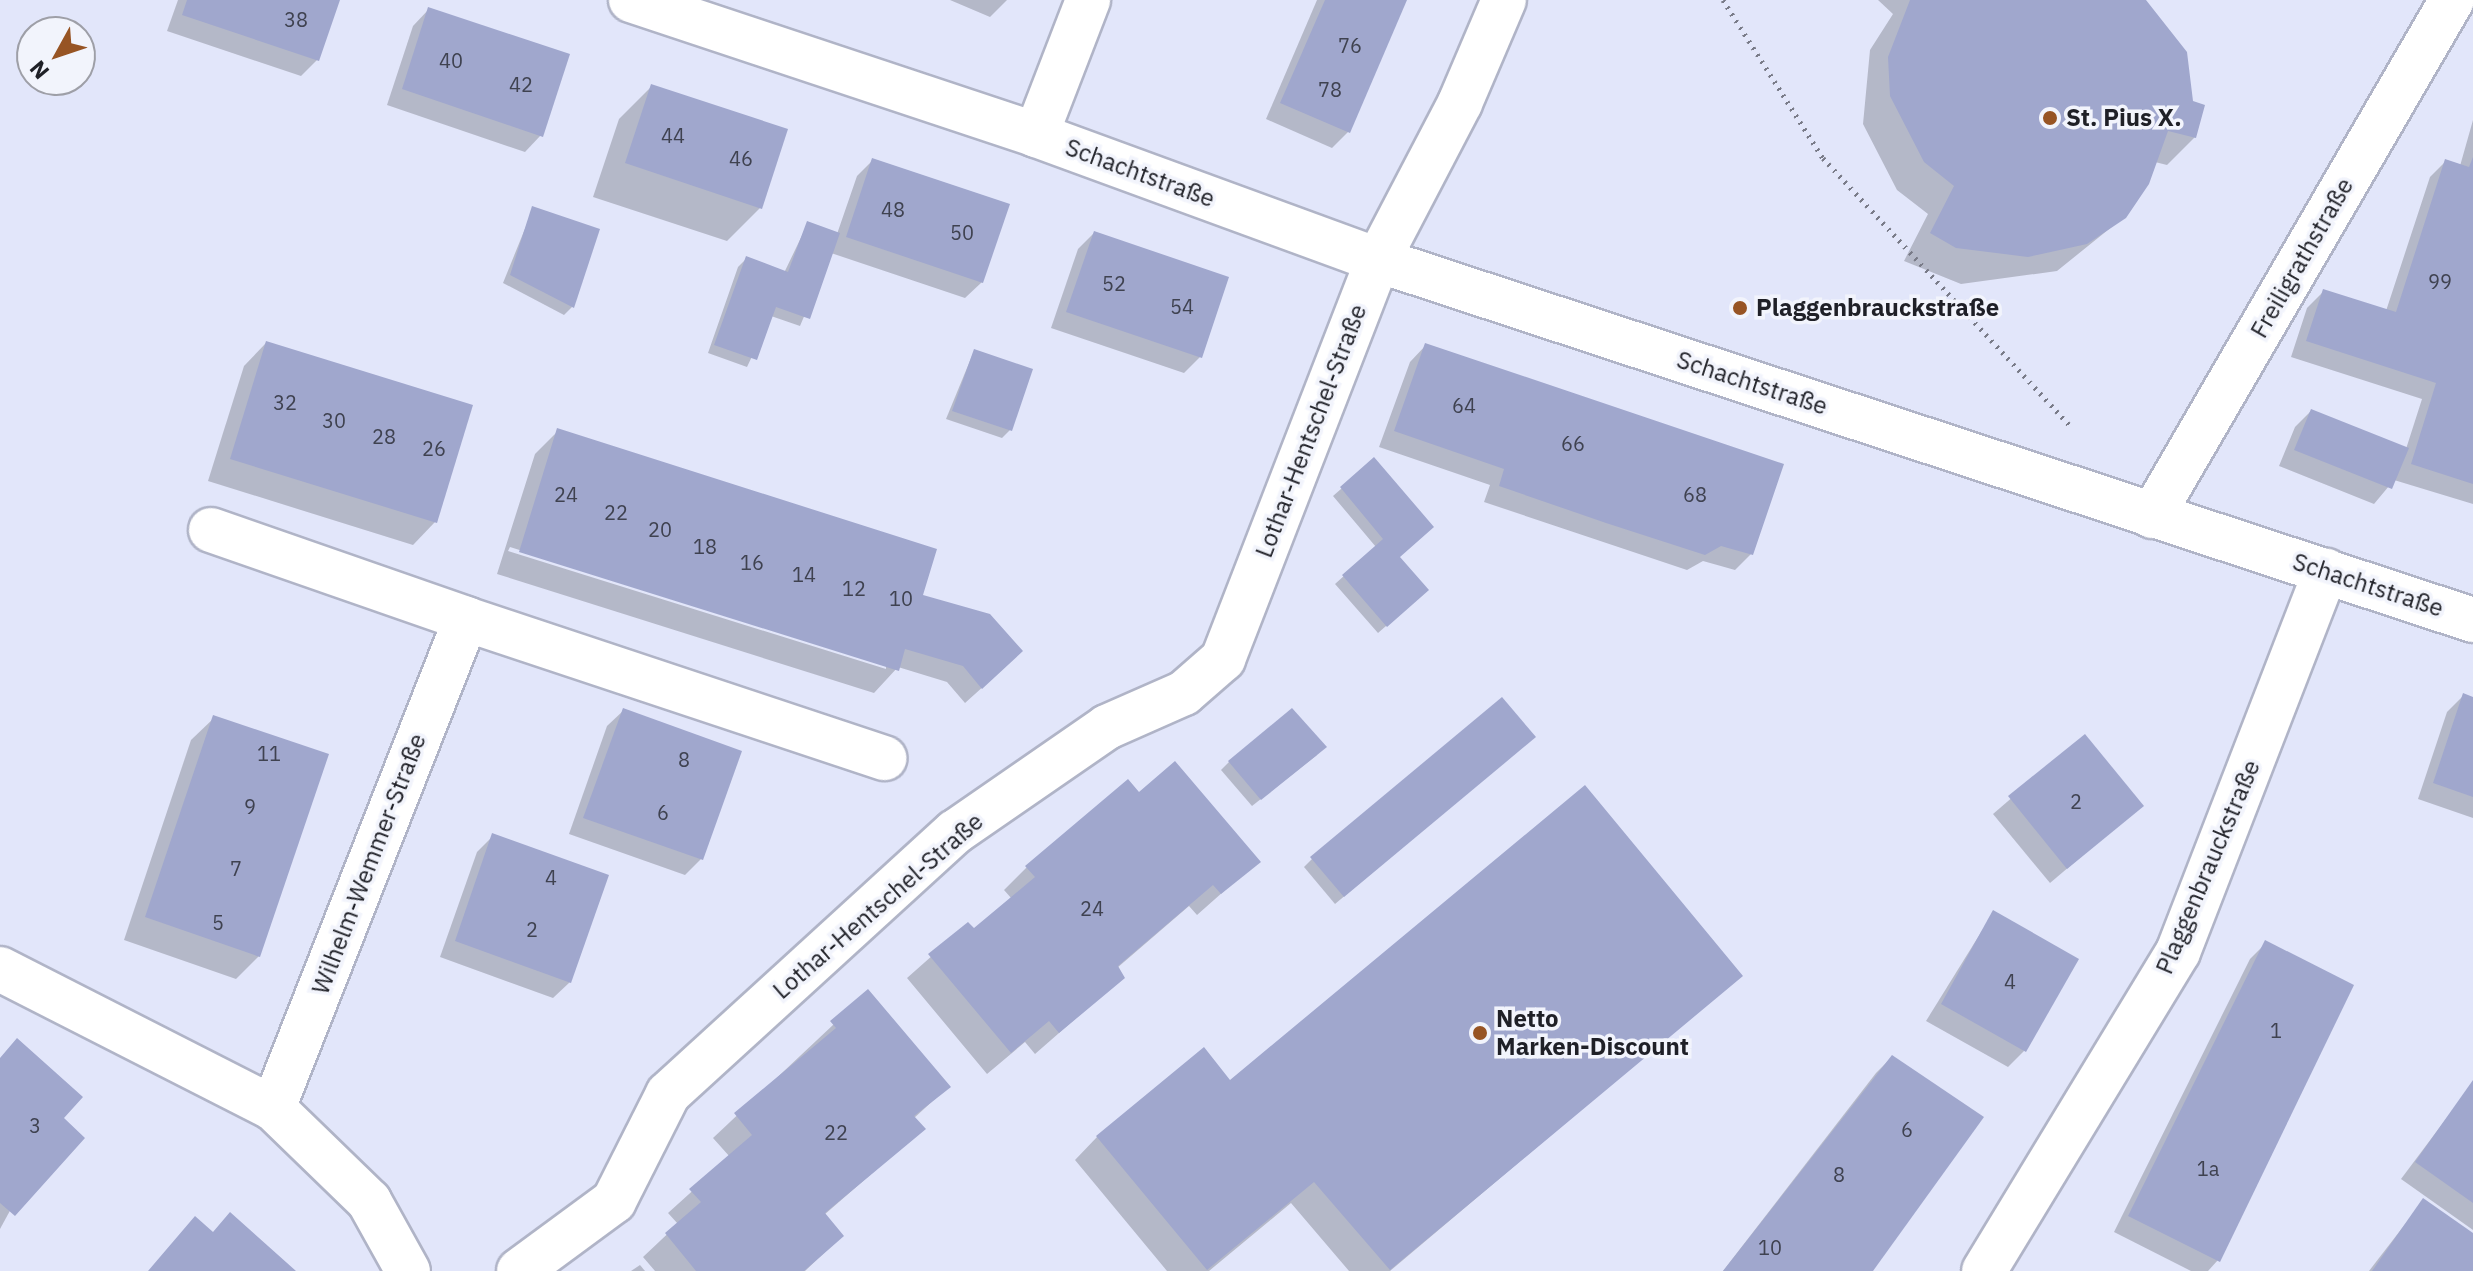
<!DOCTYPE html>
<meta charset="utf-8">
<style>
body{margin:0}
#map{position:relative;width:2473px;height:1271px;overflow:hidden;background:#e2e6fa;font-family:"IBM Plex Sans",sans-serif}
div>[style]{position:absolute}
.shadow>*{inset:0;background:#0003}
.building>*{inset:0;background:#a0a7cd}
.path>*{height:5px;margin-top:-2.5px;transform-origin:0;background:repeating-linear-gradient(90deg,#797b88 0 2px,transparent 0 8px)}
.roads{filter:drop-shadow(2px 0 #b0b4c7) drop-shadow(-2px 0 #b0b4c7) drop-shadow(0 2px #b0b4c7) drop-shadow(0 -2px #b0b4c7)}
.minor>*{height:44px;margin:-22px;padding:0 22px;transform-origin:22px;border-radius:22px;background:#fff}
.dots>*{width:22px;height:22px;translate:-50% -50%;box-sizing:border-box;border:4px solid #f2f4fc;border-radius:50%}
span{translate:-50% -50%;white-space:nowrap;text-align:center;line-height:1.15;-webkit-text-stroke:7px #f2f4fc;paint-order:stroke}
.number-label{font-size:20px;color:#3f4250}
.number-label span{-webkit-text-stroke-width:0}
.poi-label{font-size:24px;color:#1f2027;font-weight:700}
.left{translate:0 -50%;text-align:left}
.street-label{font-size:24px;color:#1f2027}
.north{position:absolute;left:16px;top:16px;width:80px;height:80px;box-sizing:border-box;background:#f2f4fc;border:2px solid #9e9fa7;border-radius:50%;rotate:230deg;font-size:22px;font-weight:700;line-height:32px;text-align:center;color:#1f2027}
.north::after{content:'';display:block;margin:auto;width:28px;height:36px;background:#975424;clip-path:polygon(50% 0,100% 100%,50% 72%,0 100%)}
</style>
<div id="map">
<div class="shadow">
<i style="clip-path:polygon(178px 0,338px 0,317px 60px,301px 76px,167px 31px)"></i>
<i style="clip-path:polygon(950px 0,1007px 0,990px 17px)"></i>
<i style="clip-path:polygon(1317px 0,1405px 0,1348px 132px,1332px 148px,1266px 119px)"></i>
<i style="clip-path:polygon(1878px 0,2141px 0,2191px 102px,2195px 137px,2167px 165px,2155px 162px,2124px 217px,2057px 271px,1961px 284px,1904px 261px,1928px 214px,1897px 190px,1863px 124px,1870px 50px,1893px 14px)"></i>
<i style="clip-path:polygon(429px 9px,541px 135px,525px 152px,387px 105px,413px 26px)"></i>
<i style="clip-path:polygon(652px 86px,760px 208px,727px 241px,593px 197px,619px 119px)"></i>
<i style="clip-path:polygon(2473px 120px,2473px 504px,2394px 480px,2374px 504px,2279px 466px,2295px 427px,2311px 411px,2406px 449px,2422px 399px,2291px 357px,2307px 308px,2324px 291px,2386px 311px,2430px 177px,2446px 161px,2460px 166px)"></i>
<i style="clip-path:polygon(873px 160px,982px 282px,965px 298px,831px 253px,800px 326px,771px 316px,747px 367px,708px 353px,738px 267px,746px 259px,784px 273px,808px 223px,837px 234px,857px 176px)"></i>
<i style="clip-path:polygon(533px 209px,572px 307px,564px 315px,503px 283px)"></i>
<i style="clip-path:polygon(1094px 233px,1200px 357px,1184px 373px,1051px 328px,1078px 249px)"></i>
<i style="clip-path:polygon(266px 343px,435px 522px,413px 545px,208px 481px,244px 366px)"></i>
<i style="clip-path:polygon(1426px 345px,1751px 554px,1735px 570px,1703px 561px,1687px 570px,1484px 502px,1490px 485px,1379px 447px,1410px 362px)"></i>
<i style="clip-path:polygon(974px 351px,1010px 430px,1002px 438px,946px 419px)"></i>
<i style="clip-path:polygon(evenodd,558px 431px,920px 596px,1005px 667px,965px 703px,947px 682px,898px 667px,874px 693px,497px 574px,535px 454px,558px 431px,510px 547px,886px 665px,886px 669px,508px 551px,510px 547px)"></i>
<i style="clip-path:polygon(1374px 460px,1398px 557px,1418px 598px,1378px 633px,1335px 584px,1376px 547px,1333px 496px)"></i>
<i style="clip-path:polygon(2463px 696px,2473px 699px,2473px 818px,2418px 799px,2447px 712px)"></i>
<i style="clip-path:polygon(624px 710px,701px 859px,685px 875px,569px 834px,607px 726px)"></i>
<i style="clip-path:polygon(214px 718px,259px 956px,236px 979px,124px 940px,191px 740px)"></i>
<i style="clip-path:polygon(2084px 736px,2141px 806px,2050px 883px,1993px 814px)"></i>
<i style="clip-path:polygon(1525px 745px,1335px 904px,1304px 867px,1312px 859px)"></i>
<i style="clip-path:polygon(1317px 755px,1252px 806px,1221px 770px,1229px 762px)"></i>
<i style="clip-path:polygon(1139px 795px,1258px 861px,1197px 915px,1189px 906px,1117px 968px,1122px 978px,1035px 1054px,1025px 1042px,987px 1074px,907px 978px,968px 924px,974px 931px,1012px 899px,1004px 890px,1027px 867px)"></i>
<i style="clip-path:polygon(493px 836px,570px 982px,553px 998px,440px 957px,477px 852px)"></i>
<i style="clip-path:polygon(1993px 913px,2024px 1051px,2008px 1067px,1926px 1021px)"></i>
<i style="clip-path:polygon(2266px 943px,2218px 1260px,2208px 1271px,2191px 1271px,2114px 1232px,2250px 959px)"></i>
<i style="clip-path:polygon(1740px 976px,1390px 1271px,1349px 1271px,1291px 1203px,1209px 1271px,1167px 1271px,1075px 1160px,1097px 1137px,1230px 1083px)"></i>
<i style="clip-path:polygon(868px 992px,948px 1087px,913px 1119px,923px 1129px,824px 1215px,842px 1236px,805px 1271px,655px 1271px,643px 1257px,678px 1224px,668px 1213px,730px 1157px,713px 1138px)"></i>
<i style="clip-path:polygon(1892px 1057px,1870px 1271px,1723px 1271px,1876px 1073px)"></i>
<i style="clip-path:polygon(0 1059px,60px 1119px,0 1229px)"></i>
<i style="clip-path:polygon(2473px 1083px,2473px 1230px,2401px 1179px)"></i>
<i style="clip-path:polygon(2423px 1201px,2473px 1236px,2473px 1271px,2369px 1271px)"></i>
<i style="clip-path:polygon(640px 1265px,645px 1271px,631px 1271px)"></i>
</div>
<div class="building">
<i style="clip-path:polygon(187px 0,340px 0,319px 61px,182px 15px)"></i>
<i style="clip-path:polygon(1325px 0,1407px 0,1350px 133px,1280px 103px)"></i>
<i style="clip-path:polygon(1910px 0,2146px 0,2187px 52px,2193px 101px,2205px 105px,2196px 138px,2168px 131px,2149px 184px,2126px 218px,2087px 244px,2028px 257px,1956px 248px,1930px 233px,1954px 186px,1924px 162px,1890px 96px,1888px 57px)"></i>
<i style="clip-path:polygon(428px 7px,570px 54px,543px 137px,402px 89px)"></i>
<i style="clip-path:polygon(651px 84px,788px 129px,762px 209px,625px 163px)"></i>
<i style="clip-path:polygon(2473px 157px,2473px 484px,2411px 464px,2436px 383px,2306px 341px,2323px 289px,2396px 312px,2445px 159px,2469px 167px)"></i>
<i style="clip-path:polygon(872px 158px,1010px 204px,983px 283px,846px 237px)"></i>
<i style="clip-path:polygon(532px 206px,600px 229px,574px 308px,510px 275px)"></i>
<i style="clip-path:polygon(807px 221px,840px 233px,810px 319px,776px 307px,757px 360px,714px 345px,746px 256px,788px 272px)"></i>
<i style="clip-path:polygon(1094px 231px,1229px 277px,1202px 358px,1066px 312px)"></i>
<i style="clip-path:polygon(266px 341px,473px 405px,437px 523px,230px 459px)"></i>
<i style="clip-path:polygon(1425px 343px,1784px 464px,1753px 555px,1721px 546px,1705px 555px,1606px 523px,1499px 486px,1504px 469px,1394px 431px)"></i>
<i style="clip-path:polygon(974px 349px,1033px 369px,1012px 431px,952px 411px)"></i>
<i style="clip-path:polygon(2311px 409px,2409px 448px,2392px 489px,2294px 450px)"></i>
<i style="clip-path:polygon(557px 428px,937px 549px,923px 595px,990px 614px,1023px 651px,982px 689px,963px 666px,905px 649px,899px 671px,519px 552px)"></i>
<i style="clip-path:polygon(1374px 457px,1434px 527px,1400px 557px,1429px 590px,1387px 627px,1342px 575px,1383px 539px,1340px 487px)"></i>
<i style="clip-path:polygon(2463px 693px,2473px 697px,2473px 797px,2433px 783px)"></i>
<i style="clip-path:polygon(1502px 697px,1536px 737px,1344px 897px,1310px 857px)"></i>
<i style="clip-path:polygon(623px 708px,742px 751px,703px 860px,583px 818px)"></i>
<i style="clip-path:polygon(1292px 708px,1327px 747px,1261px 800px,1228px 761px)"></i>
<i style="clip-path:polygon(213px 715px,329px 754px,260px 957px,145px 917px)"></i>
<i style="clip-path:polygon(2085px 734px,2144px 806px,2067px 869px,2008px 796px)"></i>
<i style="clip-path:polygon(1175px 761px,1261px 862px,1221px 894px,1213px 885px,1118px 966px,1125px 978px,1059px 1033px,1049px 1021px,1011px 1053px,928px 954px,968px 922px,974px 928px,1035px 877px,1025px 866px,1128px 779px,1139px 792px)"></i>
<i style="clip-path:polygon(1585px 785px,1743px 976px,1390px 1270px,1314px 1182px,1207px 1270px,1096px 1136px,1204px 1047px,1230px 1080px)"></i>
<i style="clip-path:polygon(492px 833px,609px 875px,571px 983px,455px 941px)"></i>
<i style="clip-path:polygon(1993px 910px,2079px 959px,2026px 1052px,1941px 1004px)"></i>
<i style="clip-path:polygon(2265px 940px,2354px 985px,2220px 1262px,2128px 1216px)"></i>
<i style="clip-path:polygon(868px 989px,951px 1087px,914px 1116px,926px 1129px,825px 1213px,844px 1236px,804px 1271px,696px 1271px,665px 1233px,701px 1202px,689px 1189px,752px 1135px,734px 1113px,836px 1028px,830px 1021px)"></i>
<i style="clip-path:polygon(17px 1038px,83px 1097px,64px 1118px,85px 1138px,15px 1216px,0 1203px,0 1058px)"></i>
<i style="clip-path:polygon(1892px 1055px,1984px 1117px,1873px 1271px,1723px 1271px)"></i>
<i style="clip-path:polygon(2473px 1080px,2473px 1203px,2415px 1162px)"></i>
<i style="clip-path:polygon(2423px 1198px,2473px 1233px,2473px 1271px,2372px 1271px)"></i>
<i style="clip-path:polygon(230px 1212px,296px 1271px,148px 1271px,195px 1216px,213px 1232px)"></i>
</div>
<div class="path">
<i style="left:1723px;top:0;width:187px;rotate:57.7deg"></i>
<i style="left:1823px;top:158px;width:363px;rotate:47.3deg"></i>
</div>
<div class="roads">
<div class="minor">
<i style="left:631px;top:0;width:427px;rotate:18.4deg"></i>
<i style="left:1036px;top:135px;width:364px;rotate:20.1deg"></i>
<i style="left:1378px;top:260px;width:1153px;rotate:18.2deg"></i>
<i style="left:1036px;top:135px;width:145px;rotate:-68.9deg"></i>
<i style="left:2152px;top:516px;width:597px;rotate:-59.83deg"></i>
<i style="left:211px;top:530px;width:270px;rotate:19.2deg"></i>
<i style="left:466px;top:619px;width:526px;rotate:111.54deg"></i>
<i style="left:466px;top:619px;width:441px;rotate:18.4deg"></i>
<i style="left:0;top:969px;width:306px;rotate:27deg"></i>
<i style="left:273px;top:1108px;width:134px;rotate:44.1deg"></i>
<i style="left:369px;top:1201px;width:80px;rotate:60.9deg"></i>
<i style="left:519px;top:1271px;width:118px;rotate:-36.4deg"></i>
<i style="left:614px;top:1201px;width:120px;rotate:-63.2deg"></i>
<i style="left:668px;top:1094px;width:389px;rotate:-42.4deg"></i>
<i style="left:955px;top:832px;width:185px;rotate:-34.6deg"></i>
<i style="left:1107px;top:727px;width:84px;rotate:-23.8deg"></i>
<i style="left:1184px;top:693px;width:52px;rotate:-41.1deg"></i>
<i style="left:1223px;top:659px;width:428px;rotate:-68.8deg"></i>
<i style="left:1378px;top:260px;width:177px;rotate:-62.4deg"></i>
<i style="left:1460px;top:103px;width:112px;rotate:-66.9deg"></i>
<i style="left:1984px;top:1271px;width:373px;rotate:-58.7deg"></i>
<i style="left:2178px;top:952px;width:409px;rotate:-68.8deg"></i>
</div>
</div>
<div class="dots">
<i style="left:2050px;top:118px;background:#975424"></i>
<i style="left:1740px;top:308px;background:#975424"></i>
<i style="left:1480px;top:1033px;background:#975424"></i>
</div>
<div class="number-label">
<span style="left:296px;top:19px">38</span>
<span style="left:1350px;top:45px">76</span>
<span style="left:451px;top:60px">40</span>
<span style="left:521px;top:84px">42</span>
<span style="left:1330px;top:89px">78</span>
<span style="left:673px;top:135px">44</span>
<span style="left:741px;top:158px">46</span>
<span style="left:893px;top:209px">48</span>
<span style="left:962px;top:232px">50</span>
<span style="left:2440px;top:281px">99</span>
<span style="left:1114px;top:283px">52</span>
<span style="left:1182px;top:306px">54</span>
<span style="left:285px;top:402px">32</span>
<span style="left:1464px;top:405px">64</span>
<span style="left:334px;top:420px">30</span>
<span style="left:384px;top:436px">28</span>
<span style="left:1573px;top:443px">66</span>
<span style="left:434px;top:448px">26</span>
<span style="left:566px;top:494px">24</span>
<span style="left:1695px;top:494px">68</span>
<span style="left:616px;top:512px">22</span>
<span style="left:660px;top:529px">20</span>
<span style="left:705px;top:546px">18</span>
<span style="left:752px;top:562px">16</span>
<span style="left:804px;top:574px">14</span>
<span style="left:854px;top:588px">12</span>
<span style="left:901px;top:598px">10</span>
<span style="left:269px;top:753px">11</span>
<span style="left:684px;top:759px">8</span>
<span style="left:2076px;top:801px">2</span>
<span style="left:250px;top:806px">9</span>
<span style="left:663px;top:812px">6</span>
<span style="left:236px;top:868px">7</span>
<span style="left:551px;top:877px">4</span>
<span style="left:1092px;top:908px">24</span>
<span style="left:218px;top:922px">5</span>
<span style="left:532px;top:929px">2</span>
<span style="left:2010px;top:981px">4</span>
<span style="left:2276px;top:1030px">1</span>
<span style="left:35px;top:1125px">3</span>
<span style="left:1907px;top:1129px">6</span>
<span style="left:836px;top:1132px">22</span>
<span style="left:2208px;top:1168px">1a</span>
<span style="left:1839px;top:1174px">8</span>
<span style="left:1770px;top:1247px">10</span>
</div>
<div class="poi-label">
<span class="left" style="left:2066px;top:118px">St. Pius X.</span>
<span class="left" style="left:1756px;top:308px">Plaggenbrauckstraße</span>
<span class="left" style="left:1496px;top:1033px">Netto<br>Marken-Discount</span>
</div>
<div class="street-label">
<span style="left:1140px;top:173px;rotate:20deg">Schachtstraße</span>
<span style="left:2302px;top:258px;rotate:-60deg">Freiligrathstraße</span>
<span style="left:1752px;top:383px;rotate:18deg">Schachtstraße</span>
<span style="left:1311px;top:431px;rotate:-69deg">Lothar-Hentschel-Straße</span>
<span style="left:2368px;top:585px;rotate:18deg">Schachtstraße</span>
<span style="left:369px;top:864px;rotate:-69deg">Wilhelm-Wemmer-Straße</span>
<span style="left:2208px;top:867px;rotate:-67deg">Plaggenbrauckstraße</span>
<span style="left:878px;top:906px;rotate:-41deg">Lothar-Hentschel-Straße</span>
</div>
<div class="north">N</div>
</div>
